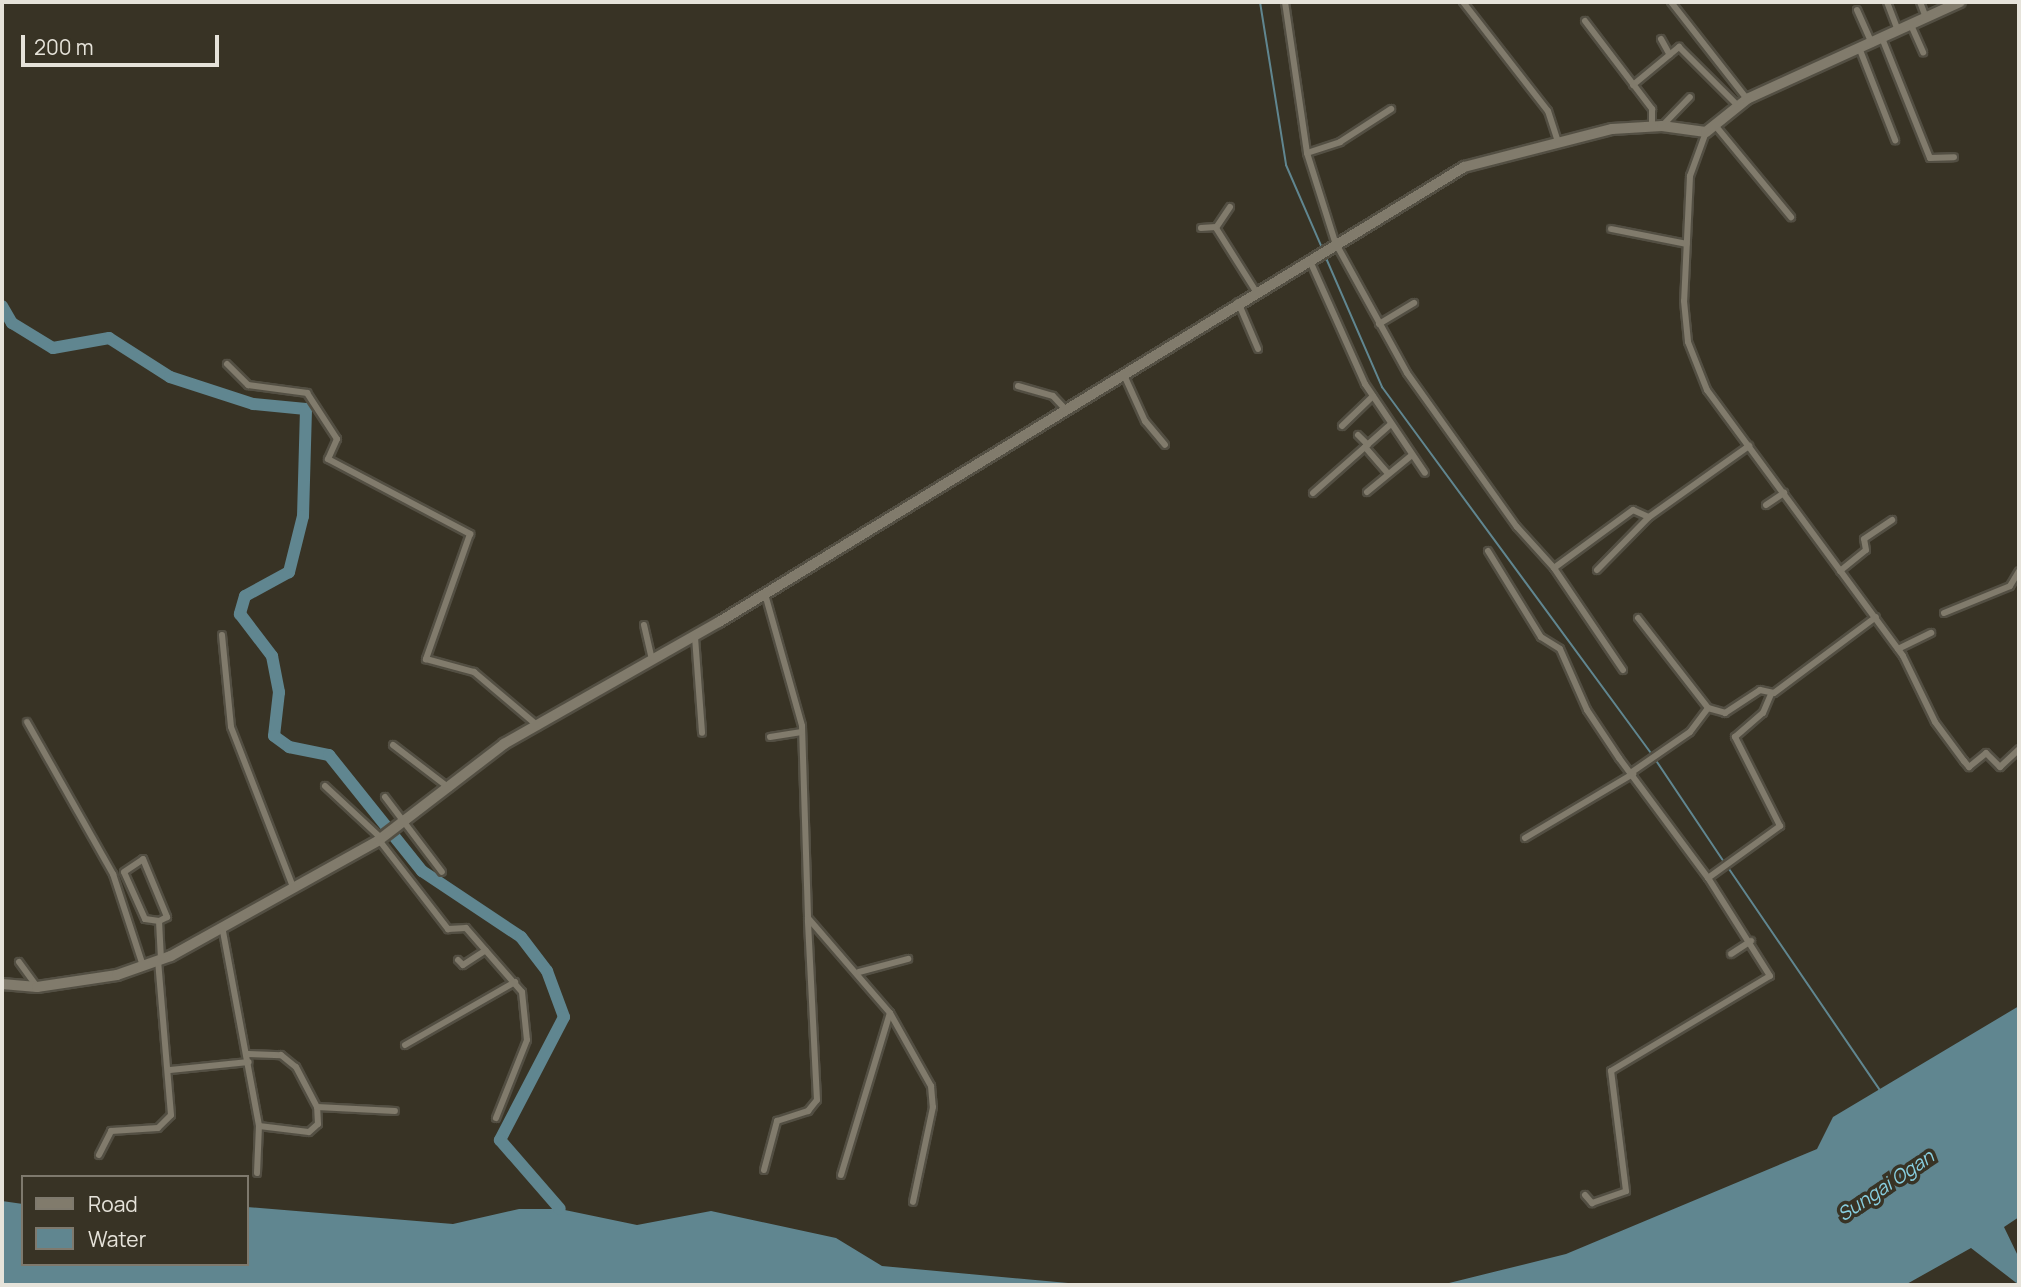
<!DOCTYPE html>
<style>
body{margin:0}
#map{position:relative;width:2021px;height:1287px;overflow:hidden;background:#383325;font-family:Manrope,sans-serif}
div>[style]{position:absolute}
.water>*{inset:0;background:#608690}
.stream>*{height:2px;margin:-1px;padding:0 1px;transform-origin:1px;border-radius:1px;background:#608690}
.river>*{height:12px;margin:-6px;padding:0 6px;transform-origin:6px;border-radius:6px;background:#608690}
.roads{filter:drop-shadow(2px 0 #534f43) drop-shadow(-2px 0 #534f43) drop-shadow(0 2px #534f43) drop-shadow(0 -2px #534f43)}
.street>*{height:6px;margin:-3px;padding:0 3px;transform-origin:3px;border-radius:3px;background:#817b6c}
.secondary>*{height:10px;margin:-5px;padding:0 5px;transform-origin:5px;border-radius:5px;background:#817b6c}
span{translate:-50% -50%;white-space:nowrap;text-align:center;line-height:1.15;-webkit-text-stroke:7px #383325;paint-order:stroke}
.water-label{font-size:19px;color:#88cfe0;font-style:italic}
.frame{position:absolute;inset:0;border:4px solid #e6e3da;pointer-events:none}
.legend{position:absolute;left:21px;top:1175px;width:228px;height:91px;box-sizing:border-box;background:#383325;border:2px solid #7e796d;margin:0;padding:9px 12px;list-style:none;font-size:21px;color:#e6e3da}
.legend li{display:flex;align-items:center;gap:14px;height:35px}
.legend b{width:35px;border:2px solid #7e796d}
.scale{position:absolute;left:21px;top:35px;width:198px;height:32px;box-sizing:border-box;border:4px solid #e6e3da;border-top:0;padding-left:9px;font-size:21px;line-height:24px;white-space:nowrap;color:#e6e3da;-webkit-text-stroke:5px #383325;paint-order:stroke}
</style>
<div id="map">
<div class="water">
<i style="clip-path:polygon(2019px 1006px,2019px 1217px,2004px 1227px,2019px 1258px,2019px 1285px,1971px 1248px,1905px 1285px,1441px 1285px,1566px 1254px,1817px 1149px,1833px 1117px)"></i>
<i style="clip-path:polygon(2px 1201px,23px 1204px,23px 1264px,247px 1264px,247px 1207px,453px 1224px,519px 1209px,560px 1209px,637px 1225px,711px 1211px,836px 1238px,882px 1266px,1090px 1285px,2px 1285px)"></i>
</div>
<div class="stream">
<i style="left:1260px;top:2px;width:165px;rotate:80.9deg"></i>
<i style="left:1286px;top:165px;width:93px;rotate:66.5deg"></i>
<i style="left:1326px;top:258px;width:141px;rotate:66.5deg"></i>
<i style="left:1382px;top:387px;width:456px;rotate:53.7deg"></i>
<i style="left:1655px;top:759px;width:124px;rotate:56.2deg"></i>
<i style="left:1727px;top:866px;width:271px;rotate:55.7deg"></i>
</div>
<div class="river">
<i style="left:2px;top:306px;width:20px;rotate:60deg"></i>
<i style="left:12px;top:323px;width:48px;rotate:31.4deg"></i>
<i style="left:53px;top:348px;width:57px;rotate:-10.1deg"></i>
<i style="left:109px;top:338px;width:72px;rotate:32.6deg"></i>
<i style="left:170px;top:377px;width:87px;rotate:18deg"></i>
<i style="left:253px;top:404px;width:53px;rotate:5.4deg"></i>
<i style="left:306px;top:409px;width:107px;rotate:91.6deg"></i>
<i style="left:303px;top:516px;width:58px;rotate:104deg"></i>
<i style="left:289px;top:572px;width:50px;rotate:151.4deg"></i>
<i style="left:245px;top:596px;width:19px;rotate:106deg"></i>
<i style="left:240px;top:614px;width:53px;rotate:52.7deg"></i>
<i style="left:272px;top:656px;width:37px;rotate:79deg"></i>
<i style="left:279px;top:692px;width:44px;rotate:96.5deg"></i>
<i style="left:274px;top:736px;width:19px;rotate:36deg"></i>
<i style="left:289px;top:747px;width:41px;rotate:11.3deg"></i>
<i style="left:329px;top:755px;width:149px;rotate:51.3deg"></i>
<i style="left:422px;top:871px;width:119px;rotate:33.7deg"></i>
<i style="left:521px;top:937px;width:43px;rotate:52.6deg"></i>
<i style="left:547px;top:971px;width:49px;rotate:69.7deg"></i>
<i style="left:564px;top:1017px;width:139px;rotate:117.5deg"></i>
<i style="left:500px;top:1140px;width:91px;rotate:49deg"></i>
</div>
<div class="roads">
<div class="street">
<i style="left:1285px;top:2px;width:153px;rotate:81.7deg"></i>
<i style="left:1307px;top:153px;width:93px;rotate:72.5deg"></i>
<i style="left:1335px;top:242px;width:149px;rotate:61.2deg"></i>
<i style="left:1407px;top:373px;width:189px;rotate:54.5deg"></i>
<i style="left:1517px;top:527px;width:55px;rotate:47.9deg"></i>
<i style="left:1463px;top:2px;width:138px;rotate:52.1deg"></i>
<i style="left:1548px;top:111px;width:32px;rotate:72deg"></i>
<i style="left:1671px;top:2px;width:123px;rotate:51.9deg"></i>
<i style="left:1887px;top:2px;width:31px;rotate:69deg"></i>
<i style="left:1920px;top:2px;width:17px;rotate:69deg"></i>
<i style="left:1857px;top:10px;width:37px;rotate:66deg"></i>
<i style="left:1585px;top:21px;width:111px;rotate:52.7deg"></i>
<i style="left:1652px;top:109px;width:18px;rotate:90deg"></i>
<i style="left:1911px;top:25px;width:30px;rotate:66deg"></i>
<i style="left:1882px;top:38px;width:129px;rotate:68.2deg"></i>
<i style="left:1930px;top:158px;width:24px;rotate:-2deg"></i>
<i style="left:1661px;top:39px;width:18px;rotate:61deg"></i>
<i style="left:1860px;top:50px;width:97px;rotate:68.7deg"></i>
<i style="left:1633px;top:85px;width:60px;rotate:-39.6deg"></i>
<i style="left:1679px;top:47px;width:82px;rotate:45deg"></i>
<i style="left:1714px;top:124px;width:121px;rotate:50.4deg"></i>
<i style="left:1662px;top:126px;width:40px;rotate:-46deg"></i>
<i style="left:1706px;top:132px;width:47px;rotate:110deg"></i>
<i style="left:1690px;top:176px;width:125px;rotate:92.7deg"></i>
<i style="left:1684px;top:301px;width:41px;rotate:84.4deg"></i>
<i style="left:1688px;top:342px;width:52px;rotate:68.4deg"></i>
<i style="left:1707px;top:390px;width:330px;rotate:53.6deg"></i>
<i style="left:1903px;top:656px;width:73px;rotate:64.1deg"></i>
<i style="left:1935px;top:722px;width:49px;rotate:53.4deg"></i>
<i style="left:1964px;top:761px;width:8px;rotate:50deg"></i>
<i style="left:1969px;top:767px;width:22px;rotate:-39deg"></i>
<i style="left:1986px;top:753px;width:20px;rotate:45deg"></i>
<i style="left:2000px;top:767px;width:26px;rotate:-43deg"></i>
<i style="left:1307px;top:153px;width:35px;rotate:-18deg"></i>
<i style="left:1340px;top:142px;width:61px;rotate:-32.9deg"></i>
<i style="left:1230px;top:207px;width:25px;rotate:124deg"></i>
<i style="left:1216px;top:228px;width:73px;rotate:57.8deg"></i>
<i style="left:1201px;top:228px;width:15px;rotate:-4deg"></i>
<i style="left:1611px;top:229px;width:77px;rotate:11.2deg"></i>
<i style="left:1310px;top:261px;width:135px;rotate:65.9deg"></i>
<i style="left:1365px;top:384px;width:107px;rotate:56deg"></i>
<i style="left:1238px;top:302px;width:51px;rotate:66.9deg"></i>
<i style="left:1379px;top:324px;width:41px;rotate:-31deg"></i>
<i style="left:227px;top:364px;width:30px;rotate:45deg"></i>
<i style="left:248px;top:385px;width:60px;rotate:7.7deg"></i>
<i style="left:307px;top:393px;width:55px;rotate:56.9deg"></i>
<i style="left:337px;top:439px;width:22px;rotate:114deg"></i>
<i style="left:328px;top:459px;width:161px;rotate:27.8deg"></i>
<i style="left:470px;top:534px;width:133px;rotate:109.4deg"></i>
<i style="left:426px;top:659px;width:50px;rotate:15.2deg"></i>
<i style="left:474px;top:672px;width:84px;rotate:40.2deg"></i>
<i style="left:1124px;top:375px;width:51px;rotate:65.5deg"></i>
<i style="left:1145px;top:421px;width:31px;rotate:50deg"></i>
<i style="left:1018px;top:386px;width:36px;rotate:16deg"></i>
<i style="left:1053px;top:396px;width:18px;rotate:47deg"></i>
<i style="left:1342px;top:426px;width:43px;rotate:-44.1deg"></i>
<i style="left:1358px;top:435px;width:14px;rotate:45deg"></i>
<i style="left:1365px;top:447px;width:35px;rotate:49deg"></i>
<i style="left:1367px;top:492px;width:58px;rotate:-39.4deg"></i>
<i style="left:1313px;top:493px;width:104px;rotate:-41.5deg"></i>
<i style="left:1766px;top:505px;width:22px;rotate:-34deg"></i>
<i style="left:1488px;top:551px;width:101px;rotate:58.4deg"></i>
<i style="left:1541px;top:637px;width:22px;rotate:32deg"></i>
<i style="left:1560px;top:649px;width:67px;rotate:66.1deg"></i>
<i style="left:1587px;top:710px;width:58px;rotate:56.3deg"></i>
<i style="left:1619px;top:758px;width:149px;rotate:53.4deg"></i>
<i style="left:1597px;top:570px;width:74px;rotate:-45.5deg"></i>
<i style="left:1840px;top:571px;width:33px;rotate:-39deg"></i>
<i style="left:1866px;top:550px;width:11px;rotate:-100deg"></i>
<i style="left:1864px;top:539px;width:34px;rotate:-34deg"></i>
<i style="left:765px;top:594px;width:137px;rotate:74.3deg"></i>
<i style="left:802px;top:726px;width:192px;rotate:88.2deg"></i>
<i style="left:808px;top:918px;width:125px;rotate:49.2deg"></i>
<i style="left:890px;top:1013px;width:84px;rotate:60.7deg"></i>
<i style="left:931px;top:1086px;width:21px;rotate:85deg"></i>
<i style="left:933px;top:1107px;width:97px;rotate:101.9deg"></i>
<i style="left:1944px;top:613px;width:71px;rotate:-22.2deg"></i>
<i style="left:2010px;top:586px;width:17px;rotate:-59deg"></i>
<i style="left:1638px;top:618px;width:114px;rotate:52.1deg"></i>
<i style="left:1708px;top:708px;width:18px;rotate:16deg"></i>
<i style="left:1725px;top:713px;width:42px;rotate:-33.3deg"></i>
<i style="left:1760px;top:690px;width:14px;rotate:12deg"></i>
<i style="left:1774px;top:693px;width:127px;rotate:-36.7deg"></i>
<i style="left:644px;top:625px;width:36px;rotate:77deg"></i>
<i style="left:222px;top:635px;width:92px;rotate:84.4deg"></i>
<i style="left:231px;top:727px;width:172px;rotate:68.8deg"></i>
<i style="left:695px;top:637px;width:96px;rotate:85.8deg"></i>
<i style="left:1898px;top:649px;width:37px;rotate:-26deg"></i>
<i style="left:1623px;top:670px;width:123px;rotate:-124.1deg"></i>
<i style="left:1554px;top:568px;width:98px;rotate:-36.3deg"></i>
<i style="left:1633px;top:510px;width:17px;rotate:24deg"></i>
<i style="left:1649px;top:517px;width:123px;rotate:-35.4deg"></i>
<i style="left:27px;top:722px;width:175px;rotate:60.5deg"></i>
<i style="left:113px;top:874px;width:97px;rotate:71.9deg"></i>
<i style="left:770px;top:737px;width:32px;rotate:-9deg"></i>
<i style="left:393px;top:745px;width:71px;rotate:37.5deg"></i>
<i style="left:1632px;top:772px;width:70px;rotate:-34.6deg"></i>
<i style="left:1690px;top:732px;width:30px;rotate:-53deg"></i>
<i style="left:325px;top:786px;width:76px;rotate:42.9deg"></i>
<i style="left:385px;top:797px;width:94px;rotate:52.8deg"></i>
<i style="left:1525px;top:838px;width:126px;rotate:-30.7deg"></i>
<i style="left:379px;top:840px;width:113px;rotate:52.2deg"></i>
<i style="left:448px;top:929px;width:18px;rotate:-3deg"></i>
<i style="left:466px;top:928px;width:85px;rotate:48.8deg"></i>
<i style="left:522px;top:992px;width:48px;rotate:84.1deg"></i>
<i style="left:527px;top:1040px;width:84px;rotate:111.7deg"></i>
<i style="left:159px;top:921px;width:14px;rotate:-172deg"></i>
<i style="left:145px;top:919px;width:51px;rotate:-114.1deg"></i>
<i style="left:124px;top:872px;width:23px;rotate:-34deg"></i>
<i style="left:143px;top:859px;width:63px;rotate:67.5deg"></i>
<i style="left:167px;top:917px;width:9px;rotate:153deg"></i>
<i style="left:159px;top:921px;width:39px;rotate:87deg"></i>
<i style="left:222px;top:926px;width:203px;rotate:79.5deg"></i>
<i style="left:259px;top:1126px;width:50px;rotate:6.8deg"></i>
<i style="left:309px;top:1132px;width:12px;rotate:-42deg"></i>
<i style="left:318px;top:1124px;width:17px;rotate:-93deg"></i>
<i style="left:317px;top:1107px;width:78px;rotate:2.9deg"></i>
<i style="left:1731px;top:954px;width:24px;rotate:-33deg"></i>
<i style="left:458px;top:960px;width:7px;rotate:45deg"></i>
<i style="left:463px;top:965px;width:27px;rotate:-33deg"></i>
<i style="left:19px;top:962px;width:31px;rotate:54deg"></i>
<i style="left:859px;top:972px;width:51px;rotate:-14.9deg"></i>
<i style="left:405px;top:1045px;width:127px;rotate:-29.8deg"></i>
<i style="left:248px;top:1054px;width:33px;rotate:2deg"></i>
<i style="left:281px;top:1055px;width:19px;rotate:39deg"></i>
<i style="left:296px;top:1067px;width:45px;rotate:62.3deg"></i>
<i style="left:170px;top:1070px;width:79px;rotate:-5.8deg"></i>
<i style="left:99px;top:1155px;width:27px;rotate:-63deg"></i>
<i style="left:111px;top:1131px;width:47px;rotate:-3.7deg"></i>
<i style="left:158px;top:1128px;width:18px;rotate:-45deg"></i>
<i style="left:171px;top:1115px;width:155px;rotate:-94.8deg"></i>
<i style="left:764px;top:1170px;width:51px;rotate:-75.1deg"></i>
<i style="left:777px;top:1121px;width:33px;rotate:-18deg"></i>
<i style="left:808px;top:1111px;width:14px;rotate:-51deg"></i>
<i style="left:817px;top:1100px;width:180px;rotate:-92.9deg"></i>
<i style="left:257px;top:1173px;width:47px;rotate:-87.6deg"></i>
<i style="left:841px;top:1175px;width:169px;rotate:-73.2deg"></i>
<i style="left:1585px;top:1195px;width:11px;rotate:49deg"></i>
<i style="left:1592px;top:1203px;width:36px;rotate:-19deg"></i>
<i style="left:1626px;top:1191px;width:121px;rotate:-97.1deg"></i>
<i style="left:1611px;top:1071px;width:185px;rotate:-30.9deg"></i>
<i style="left:1770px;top:976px;width:116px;rotate:-122.3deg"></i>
<i style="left:1708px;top:878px;width:89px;rotate:-35.8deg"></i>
<i style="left:1780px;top:826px;width:100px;rotate:-116.8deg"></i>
<i style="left:1735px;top:737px;width:37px;rotate:-41deg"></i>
<i style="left:1763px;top:713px;width:21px;rotate:-67deg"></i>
</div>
<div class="secondary">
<i style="left:2px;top:984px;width:35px;rotate:5deg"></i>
<i style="left:37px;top:987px;width:81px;rotate:-8.5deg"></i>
<i style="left:117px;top:975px;width:57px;rotate:-19.4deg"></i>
<i style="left:171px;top:956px;width:238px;rotate:-29.1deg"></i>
<i style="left:379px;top:840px;width:158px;rotate:-37.5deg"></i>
<i style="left:504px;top:744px;width:247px;rotate:-29.6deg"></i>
<i style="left:719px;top:622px;width:873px;rotate:-31.41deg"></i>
<i style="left:1464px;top:167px;width:153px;rotate:-14.4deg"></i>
<i style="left:1612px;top:129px;width:50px;rotate:-3.4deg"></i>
<i style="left:1662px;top:126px;width:44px;rotate:7.8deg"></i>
<i style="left:1706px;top:132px;width:53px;rotate:-38.8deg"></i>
<i style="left:1747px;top:99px;width:234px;rotate:-24.5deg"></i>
</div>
</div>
<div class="water-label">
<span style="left:1886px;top:1186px;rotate:-34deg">Sungai Ogan</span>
</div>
<div class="frame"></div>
<ul class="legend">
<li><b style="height:9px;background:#817b6c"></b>Road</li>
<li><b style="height:19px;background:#608690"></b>Water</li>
</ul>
<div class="scale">200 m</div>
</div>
